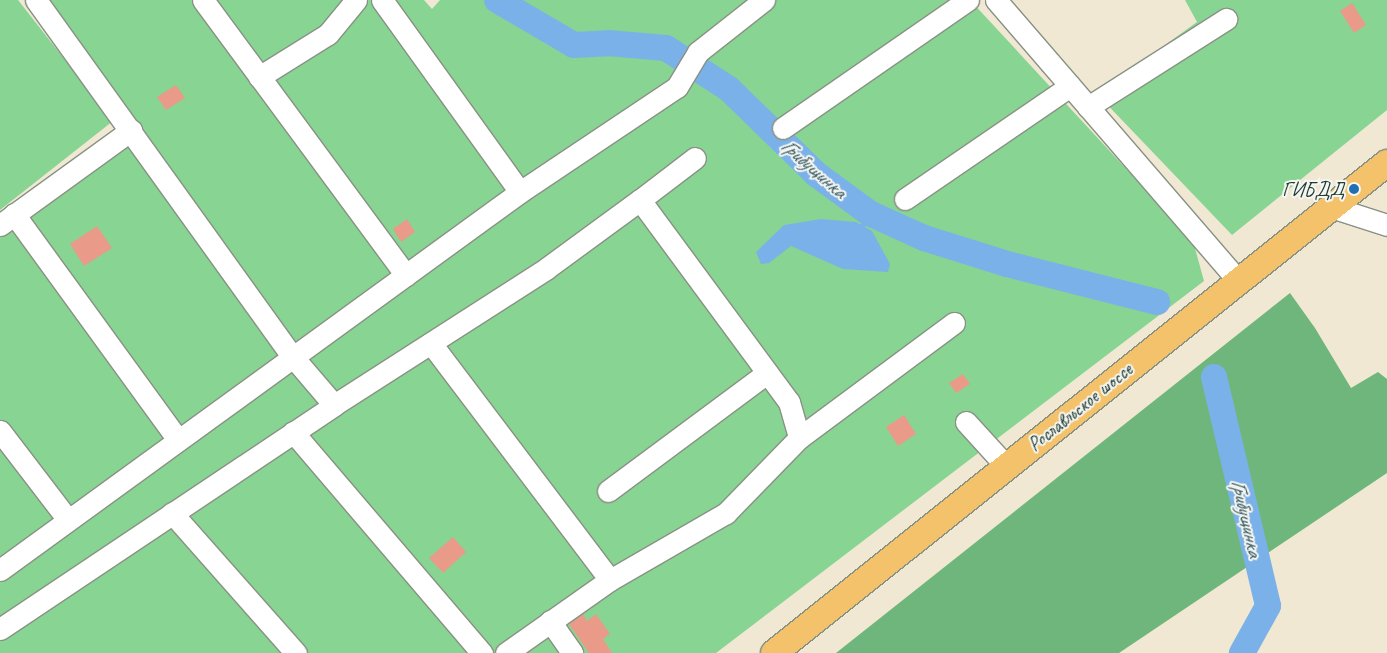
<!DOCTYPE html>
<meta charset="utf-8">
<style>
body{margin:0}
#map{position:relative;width:1387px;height:653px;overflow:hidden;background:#f1e8d3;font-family:Caveat,sans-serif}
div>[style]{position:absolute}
.green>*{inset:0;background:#88d492}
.forest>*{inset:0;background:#6eb67c}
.water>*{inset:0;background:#7bb1e9}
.stream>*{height:4.5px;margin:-2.25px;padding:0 2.25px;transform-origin:2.25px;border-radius:2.25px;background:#7bb1e9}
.river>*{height:26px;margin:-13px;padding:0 13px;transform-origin:13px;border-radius:13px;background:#7bb1e9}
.building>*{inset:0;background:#e99a89}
.roads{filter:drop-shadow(1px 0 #889284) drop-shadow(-1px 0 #889284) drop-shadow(0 1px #889284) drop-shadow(0 -1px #889284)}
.minor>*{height:21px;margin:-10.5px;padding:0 10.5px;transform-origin:10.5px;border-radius:10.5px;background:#fff}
.major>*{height:26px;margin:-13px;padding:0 13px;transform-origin:13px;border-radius:13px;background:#f3c26a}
.dots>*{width:14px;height:14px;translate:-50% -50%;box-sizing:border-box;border:2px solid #f6f6f2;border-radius:50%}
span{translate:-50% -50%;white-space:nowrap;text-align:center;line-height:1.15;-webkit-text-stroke:4px #f6f6f2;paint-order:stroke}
.poi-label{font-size:20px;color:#1f3d34}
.right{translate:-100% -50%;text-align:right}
.street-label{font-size:20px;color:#1f3d34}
.water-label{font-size:21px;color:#365a61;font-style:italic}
</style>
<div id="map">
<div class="green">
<i style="clip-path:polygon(0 0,18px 0,113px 121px,0 210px)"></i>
<i style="clip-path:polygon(39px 0,424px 0,432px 9px,440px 0,970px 0,1193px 241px,1204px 281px,716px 653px,0 653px,0 232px,141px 136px)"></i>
<i style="clip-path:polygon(1185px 0,1387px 0,1387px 110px,1232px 235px,1097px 94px,1197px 22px)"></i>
</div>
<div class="forest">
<i style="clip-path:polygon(1290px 293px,1315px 328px,1351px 388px,1378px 372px,1387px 379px,1387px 473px,1119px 653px,836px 653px)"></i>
</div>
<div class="water">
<i style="clip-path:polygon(821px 219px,856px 222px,872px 231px,890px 264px,888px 272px,843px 269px,791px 246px,769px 263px,761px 264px,756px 252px,784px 225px)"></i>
</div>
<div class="stream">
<i style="left:860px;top:230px;width:19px;rotate:-62deg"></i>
</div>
<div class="river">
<i style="left:497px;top:0;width:89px;rotate:30.3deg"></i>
<i style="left:574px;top:45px;width:34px;rotate:-3deg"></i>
<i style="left:608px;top:43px;width:58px;rotate:4.9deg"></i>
<i style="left:666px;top:48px;width:75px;rotate:33.1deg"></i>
<i style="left:729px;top:89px;width:122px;rotate:44.3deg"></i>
<i style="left:816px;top:174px;width:66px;rotate:36.3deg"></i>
<i style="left:869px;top:213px;width:60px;rotate:24.4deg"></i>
<i style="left:924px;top:238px;width:87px;rotate:17.4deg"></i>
<i style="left:1007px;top:264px;width:155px;rotate:14.2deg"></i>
<i style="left:1214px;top:377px;width:235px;rotate:76.7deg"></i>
<i style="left:1268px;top:606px;width:54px;rotate:119deg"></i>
</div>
<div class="building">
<i style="clip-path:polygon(1352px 3px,1366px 25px,1354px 33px,1340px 11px)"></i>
<i style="clip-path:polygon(176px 85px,185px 98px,166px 110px,157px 97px)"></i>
<i style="clip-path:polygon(407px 219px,415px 232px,401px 242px,393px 229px)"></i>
<i style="clip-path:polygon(97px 226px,112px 248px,84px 266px,70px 244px)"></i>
<i style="clip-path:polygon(963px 374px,970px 384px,956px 393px,949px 383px)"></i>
<i style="clip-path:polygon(904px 415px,916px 434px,898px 446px,886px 427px)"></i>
<i style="clip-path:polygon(453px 537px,466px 552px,443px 573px,429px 558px)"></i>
<i style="clip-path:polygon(583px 614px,587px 621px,596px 614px,610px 634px,603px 639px,612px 653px,589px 653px,569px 624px)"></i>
</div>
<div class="roads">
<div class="minor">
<i style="left:36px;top:0;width:440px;rotate:54.3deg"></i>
<i style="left:293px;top:357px;width:63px;rotate:49.5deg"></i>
<i style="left:334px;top:405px;width:253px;rotate:-32.7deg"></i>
<i style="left:547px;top:268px;width:115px;rotate:-36.2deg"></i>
<i style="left:640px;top:200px;width:251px;rotate:53.6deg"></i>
<i style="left:789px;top:402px;width:37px;rotate:74deg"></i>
<i style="left:799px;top:438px;width:105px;rotate:134.2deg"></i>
<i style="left:726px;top:513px;width:134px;rotate:150deg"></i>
<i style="left:610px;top:580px;width:297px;rotate:-127.1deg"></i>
<i style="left:203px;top:0;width:342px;rotate:53.6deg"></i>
<i style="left:382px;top:0;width:236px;rotate:54.3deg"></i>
<i style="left:996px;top:0;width:370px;rotate:49.2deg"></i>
<i style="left:259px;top:77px;width:81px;rotate:-31.9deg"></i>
<i style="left:328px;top:34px;width:44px;rotate:-50.5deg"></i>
<i style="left:1088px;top:107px;width:164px;rotate:-32.5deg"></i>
<i style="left:783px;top:128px;width:225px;rotate:-34.7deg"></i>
<i style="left:905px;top:199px;width:200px;rotate:-34.4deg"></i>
<i style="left:640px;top:200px;width:69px;rotate:-37.4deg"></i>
<i style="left:1331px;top:207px;width:59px;rotate:17.8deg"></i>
<i style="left:14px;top:214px;width:279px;rotate:54deg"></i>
<i style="left:0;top:225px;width:162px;rotate:-35.9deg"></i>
<i style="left:966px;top:422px;width:59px;rotate:47.7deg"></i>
<i style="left:0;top:431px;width:112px;rotate:52.6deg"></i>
<i style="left:293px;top:432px;width:291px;rotate:49.5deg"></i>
<i style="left:799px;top:438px;width:193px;rotate:-36.6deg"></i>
<i style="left:608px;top:491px;width:198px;rotate:-36.6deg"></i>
<i style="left:172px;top:513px;width:187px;rotate:48.5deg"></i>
<i style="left:0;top:570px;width:643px;rotate:-36.01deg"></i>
<i style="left:520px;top:192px;width:189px;rotate:-33.8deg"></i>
<i style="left:677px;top:87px;width:41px;rotate:-59deg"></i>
<i style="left:698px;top:52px;width:84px;rotate:-38.2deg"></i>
<i style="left:550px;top:621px;width:39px;rotate:55deg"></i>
<i style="left:0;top:629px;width:402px;rotate:-33.8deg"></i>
<i style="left:506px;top:653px;width:127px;rotate:-35.1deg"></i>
</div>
<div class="major">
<i style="left:774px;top:653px;width:785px;rotate:-38.64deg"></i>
</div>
</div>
<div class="dots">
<i style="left:1354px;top:189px;background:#1f6fb2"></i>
</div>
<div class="poi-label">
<span class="right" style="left:1344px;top:189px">ГИБДД</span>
</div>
<div class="street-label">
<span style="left:1080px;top:407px;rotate:-39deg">Рославльское шоссе</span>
</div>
<div class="water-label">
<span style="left:814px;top:168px;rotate:41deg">Грибущинка</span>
<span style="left:1247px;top:518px;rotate:77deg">Грибущинка</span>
</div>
</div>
